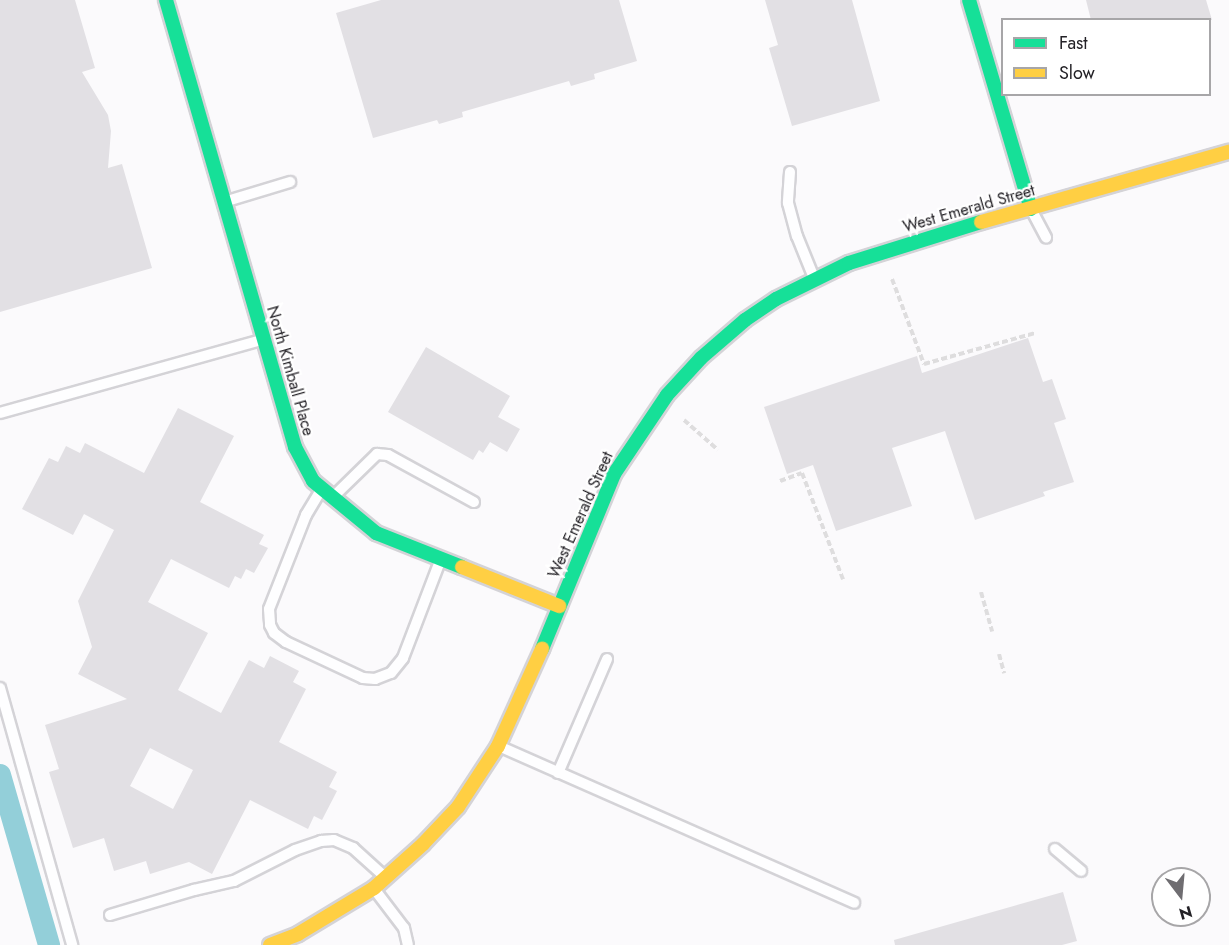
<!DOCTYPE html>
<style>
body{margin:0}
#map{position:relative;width:1229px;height:945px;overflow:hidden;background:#fbfafc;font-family:Jost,sans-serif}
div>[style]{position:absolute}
.canal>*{height:22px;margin:-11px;padding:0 11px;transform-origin:11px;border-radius:11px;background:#93cfd9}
.building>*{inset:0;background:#e2e0e4}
.path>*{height:4px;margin-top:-2px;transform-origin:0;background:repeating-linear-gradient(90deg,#deddde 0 6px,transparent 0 9px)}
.roads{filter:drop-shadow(2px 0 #d4d3d7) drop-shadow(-2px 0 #d4d3d7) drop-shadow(0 2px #d4d3d7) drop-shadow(0 -2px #d4d3d7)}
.lane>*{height:10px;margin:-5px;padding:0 5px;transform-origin:5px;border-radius:5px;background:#fefeff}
.fast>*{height:14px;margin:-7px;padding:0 7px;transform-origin:7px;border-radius:7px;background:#16e098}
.slow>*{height:14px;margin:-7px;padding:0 7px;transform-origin:7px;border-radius:7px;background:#ffcf43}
span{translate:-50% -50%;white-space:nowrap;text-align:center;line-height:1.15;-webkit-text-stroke:4.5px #fff;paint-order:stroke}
.street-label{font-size:16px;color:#232126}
.legend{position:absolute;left:1001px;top:18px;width:210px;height:78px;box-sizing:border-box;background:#fff;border:2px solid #a7a6a8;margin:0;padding:8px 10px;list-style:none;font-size:18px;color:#232126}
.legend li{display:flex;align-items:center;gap:12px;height:30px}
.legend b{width:30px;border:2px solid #a7a6a8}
.north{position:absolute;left:1151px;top:867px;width:60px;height:60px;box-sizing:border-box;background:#fff;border:2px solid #a7a6a8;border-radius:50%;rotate:164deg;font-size:16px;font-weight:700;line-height:24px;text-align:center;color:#232126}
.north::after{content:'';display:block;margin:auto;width:21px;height:27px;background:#6f6d71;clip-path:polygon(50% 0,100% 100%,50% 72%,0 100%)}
</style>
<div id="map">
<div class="canal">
<i style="left:0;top:775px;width:177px;rotate:73.9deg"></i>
</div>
<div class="building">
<i style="clip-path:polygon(0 0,75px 0,95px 68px,82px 72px,108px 115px,111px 131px,108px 168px,122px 164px,152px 268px,0 312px)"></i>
<i style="clip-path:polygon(381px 0,619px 0,637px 61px,594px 74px,595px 79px,571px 86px,569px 81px,462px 112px,463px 117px,439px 124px,437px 120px,373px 138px,336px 13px)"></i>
<i style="clip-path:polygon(765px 0,852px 0,880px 101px,792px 126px,769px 48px,778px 45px)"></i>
<i style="clip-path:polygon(1086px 0,1206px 0,1212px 20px,1091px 20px)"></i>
<i style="clip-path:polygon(1028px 338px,1043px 382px,1052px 379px,1066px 419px,1054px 423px,1074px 482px,1043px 492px,1045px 496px,975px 520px,945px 431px,892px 448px,912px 506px,836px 531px,813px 465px,787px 474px,764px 407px,917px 356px,922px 373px)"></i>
<i style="clip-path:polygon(426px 347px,510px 396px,498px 417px,520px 429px,507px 452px,490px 442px,483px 453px,479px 450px,473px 460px,388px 412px)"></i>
<i style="clip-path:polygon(evenodd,178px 408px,234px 436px,200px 502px,264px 535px,259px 544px,268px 548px,254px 573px,246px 569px,241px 579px,235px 576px,229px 588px,171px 559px,148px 602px,208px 633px,178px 690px,221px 713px,249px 660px,264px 668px,270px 656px,299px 671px,293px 682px,306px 689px,279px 742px,337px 772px,329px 787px,337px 791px,322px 820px,314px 816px,308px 829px,250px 800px,212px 874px,189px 862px,150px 874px,146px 861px,114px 871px,104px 838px,73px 848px,49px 772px,59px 769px,45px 725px,127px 699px,78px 674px,92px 647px,78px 601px,114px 530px,84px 514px,73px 535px,22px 509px,49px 458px,58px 462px,66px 446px,80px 453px,85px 443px,144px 473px,178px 408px,150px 748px,193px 770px,173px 809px,130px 786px,150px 748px)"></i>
<i style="clip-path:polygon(1063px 892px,1077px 941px,1062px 945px,895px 945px,894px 940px)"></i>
</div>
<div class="path">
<i style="left:892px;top:279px;width:91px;rotate:69.4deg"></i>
<i style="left:924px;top:364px;width:115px;rotate:-15.6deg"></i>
<i style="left:684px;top:420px;width:45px;rotate:41.4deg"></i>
<i style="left:780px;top:481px;width:23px;rotate:-20deg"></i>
<i style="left:802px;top:473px;width:114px;rotate:68.9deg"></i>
<i style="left:981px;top:592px;width:41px;rotate:74.2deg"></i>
<i style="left:999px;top:654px;width:20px;rotate:75deg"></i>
</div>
<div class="roads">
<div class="lane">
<i style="left:790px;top:172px;width:31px;rotate:94deg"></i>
<i style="left:788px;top:203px;width:34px;rotate:75deg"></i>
<i style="left:797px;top:236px;width:45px;rotate:68deg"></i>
<i style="left:227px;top:201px;width:66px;rotate:-16.8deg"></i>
<i style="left:1032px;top:211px;width:30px;rotate:62deg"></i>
<i style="left:0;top:413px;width:271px;rotate:-15.6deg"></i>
<i style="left:321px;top:490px;width:29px;rotate:121deg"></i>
<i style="left:306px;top:515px;width:101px;rotate:111.5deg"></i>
<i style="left:269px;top:609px;width:16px;rotate:86deg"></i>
<i style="left:270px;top:625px;width:9px;rotate:63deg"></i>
<i style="left:274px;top:633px;width:15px;rotate:37deg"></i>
<i style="left:286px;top:642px;width:85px;rotate:25.1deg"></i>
<i style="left:363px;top:678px;width:12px;rotate:5deg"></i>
<i style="left:375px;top:679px;width:17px;rotate:-21deg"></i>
<i style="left:391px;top:673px;width:19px;rotate:-51deg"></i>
<i style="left:403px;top:658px;width:104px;rotate:-69.1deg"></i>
<i style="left:333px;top:497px;width:62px;rotate:-44.3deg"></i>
<i style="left:377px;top:454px;width:11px;rotate:5deg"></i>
<i style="left:388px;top:455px;width:98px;rotate:28.7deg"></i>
<i style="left:0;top:688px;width:267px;rotate:74.3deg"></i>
<i style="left:501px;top:747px;width:386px;rotate:23.8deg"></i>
<i style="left:558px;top:773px;width:124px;rotate:-66.7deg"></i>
<i style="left:1055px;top:849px;width:34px;rotate:40deg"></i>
<i style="left:375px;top:890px;width:48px;rotate:52.7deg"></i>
<i style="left:404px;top:928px;width:17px;rotate:77deg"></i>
<i style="left:110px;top:915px;width:88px;rotate:-16.6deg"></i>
<i style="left:194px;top:890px;width:41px;rotate:-12.7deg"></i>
<i style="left:234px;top:881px;width:68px;rotate:-26.9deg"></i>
<i style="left:295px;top:850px;width:28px;rotate:-19deg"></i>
<i style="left:321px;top:841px;width:13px;rotate:-4deg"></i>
<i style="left:334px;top:840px;width:21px;rotate:23deg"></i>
<i style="left:353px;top:848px;width:42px;rotate:42.1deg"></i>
</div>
<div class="fast">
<i style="left:166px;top:0;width:465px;rotate:73.9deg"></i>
<i style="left:295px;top:447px;width:38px;rotate:62deg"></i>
<i style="left:313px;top:481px;width:82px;rotate:39.5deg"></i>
<i style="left:376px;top:533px;width:92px;rotate:21.6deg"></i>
<i style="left:969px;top:0;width:218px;rotate:73.5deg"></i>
<i style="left:542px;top:649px;width:189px;rotate:-67.6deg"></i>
<i style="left:614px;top:474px;width:95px;rotate:-56.1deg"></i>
<i style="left:667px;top:395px;width:50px;rotate:-47.4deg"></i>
<i style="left:701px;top:358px;width:58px;rotate:-40.8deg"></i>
<i style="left:745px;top:320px;width:37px;rotate:-34deg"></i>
<i style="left:776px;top:299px;width:81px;rotate:-26.3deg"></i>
<i style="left:849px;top:263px;width:138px;rotate:-17.3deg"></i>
</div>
<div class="slow">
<i style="left:981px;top:222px;width:258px;rotate:-15.8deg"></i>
<i style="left:462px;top:567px;width:105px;rotate:21.9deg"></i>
<i style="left:270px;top:945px;width:30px;rotate:-21deg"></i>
<i style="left:298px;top:934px;width:89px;rotate:-31.2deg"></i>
<i style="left:374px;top:888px;width:66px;rotate:-41.9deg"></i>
<i style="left:423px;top:844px;width:51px;rotate:-46.6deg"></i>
<i style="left:458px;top:807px;width:73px;rotate:-56.7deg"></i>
<i style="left:498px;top:746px;width:107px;rotate:-65.6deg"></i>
</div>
</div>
<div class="street-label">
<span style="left:969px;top:209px;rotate:-16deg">West Emerald Street</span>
<span style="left:290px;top:371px;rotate:74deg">North Kimball Place</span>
<span style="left:581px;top:515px;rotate:-66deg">West Emerald Street</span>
</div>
<ul class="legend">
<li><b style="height:8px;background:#16e098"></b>Fast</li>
<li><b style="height:8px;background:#ffcf43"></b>Slow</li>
</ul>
<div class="north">N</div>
</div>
